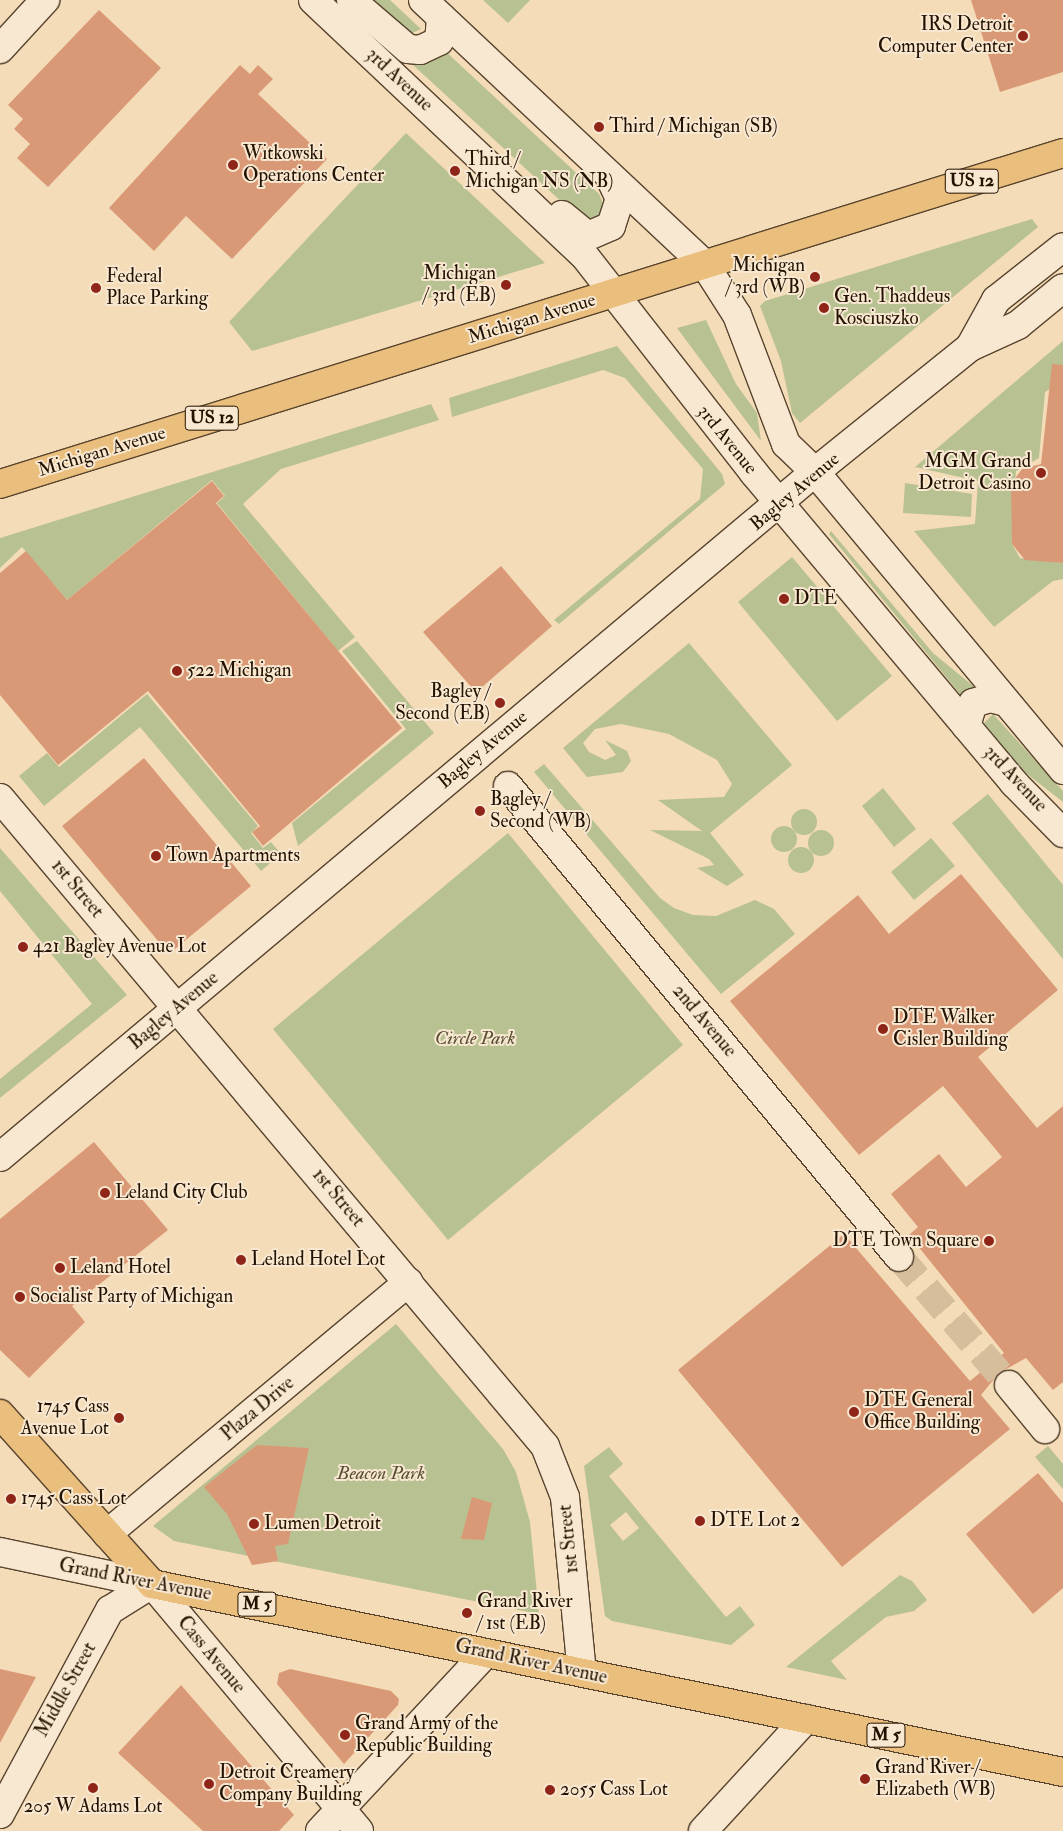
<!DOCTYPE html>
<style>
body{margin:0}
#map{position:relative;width:1063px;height:1831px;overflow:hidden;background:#f5dcb8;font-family:"IM FELL Double Pica",serif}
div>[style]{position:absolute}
.green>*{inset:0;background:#b8c192}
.round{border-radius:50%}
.building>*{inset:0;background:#da9976}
.minor-tunnel>*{height:28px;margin-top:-14px;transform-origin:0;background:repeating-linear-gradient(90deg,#d6be9c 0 28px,transparent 0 42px)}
.roads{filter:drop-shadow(1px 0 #58442e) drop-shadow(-1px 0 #58442e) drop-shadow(0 1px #58442e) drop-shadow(0 -1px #58442e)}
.minor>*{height:28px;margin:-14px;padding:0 14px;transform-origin:14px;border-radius:14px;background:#f8e8d1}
.major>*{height:28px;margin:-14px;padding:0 14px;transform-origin:14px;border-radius:14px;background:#eabe7c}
.dots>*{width:14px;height:14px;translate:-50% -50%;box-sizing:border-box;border:2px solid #f8e8d1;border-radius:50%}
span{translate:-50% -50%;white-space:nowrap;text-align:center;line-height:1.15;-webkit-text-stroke:4px #f8e8d1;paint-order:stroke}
.shield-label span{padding:1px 4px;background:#f8e8d1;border:1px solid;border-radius:4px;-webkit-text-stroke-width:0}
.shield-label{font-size:18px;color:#241200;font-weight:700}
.poi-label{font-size:19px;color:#241200}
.right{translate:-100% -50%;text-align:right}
.left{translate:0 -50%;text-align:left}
.street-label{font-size:19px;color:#241200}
.park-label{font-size:19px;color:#584f33;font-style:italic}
</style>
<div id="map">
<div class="green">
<i style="clip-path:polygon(362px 0,390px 0,421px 29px,408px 35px)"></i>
<i style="clip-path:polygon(483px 0,530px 0,508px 23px)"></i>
<i style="clip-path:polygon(443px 49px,599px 194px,606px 211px,592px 222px,578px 217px,400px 53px)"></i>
<i style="clip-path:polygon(406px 133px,545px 263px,252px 351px,229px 322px)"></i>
<i style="clip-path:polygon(1032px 219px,1038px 227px,800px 423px,792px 413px,781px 361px,760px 306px,765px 301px)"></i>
<i style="clip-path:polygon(706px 320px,736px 384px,757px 413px,761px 441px,677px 328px)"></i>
<i style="clip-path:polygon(1063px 341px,1063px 381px,1045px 392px,1039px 458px,1016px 471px,1012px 514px,1012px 544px,1020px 558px,1063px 563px,1063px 579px,1053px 581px,994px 627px,914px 531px,975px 524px,978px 481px,915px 467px)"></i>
<i style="clip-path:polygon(617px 346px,722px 474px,725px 484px,559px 624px,554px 620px,700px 499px,703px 469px,625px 378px,603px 370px,452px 417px,449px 398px)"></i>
<i style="clip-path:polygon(431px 404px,439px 420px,281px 469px,243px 504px,355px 637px,338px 651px,217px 503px,225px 496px,212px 480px,67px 600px,22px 547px,0 568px,0 538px)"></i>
<i style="clip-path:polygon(905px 483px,972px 494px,971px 517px,903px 513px)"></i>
<i style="clip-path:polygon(831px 531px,933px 653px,978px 690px,965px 700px,829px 534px)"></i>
<i style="clip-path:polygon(792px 557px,892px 676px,837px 721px,738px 602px)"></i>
<i style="clip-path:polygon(357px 641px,434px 733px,298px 846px,292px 823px,406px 729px,342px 651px)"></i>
<i style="clip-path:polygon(689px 643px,792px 765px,710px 833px,744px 875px,727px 886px,697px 868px,714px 865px,709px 859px,650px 830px,702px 831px,658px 800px,724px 797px,732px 784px,717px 760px,669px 734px,621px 724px,595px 729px,583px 743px,589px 752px,605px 760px,616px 755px,605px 740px,627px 751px,631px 761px,623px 772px,587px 777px,563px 748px)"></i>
<i style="clip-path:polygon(147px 694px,258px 826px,251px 833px,263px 848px,271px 842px,281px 854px,261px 871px,140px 727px,44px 806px,19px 776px,47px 753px,59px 767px)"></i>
<i style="clip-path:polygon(993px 714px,1063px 791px,1063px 802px,1022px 770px,984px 723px)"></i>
<i style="clip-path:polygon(544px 764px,660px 898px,674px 908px,693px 915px,716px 916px,755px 900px,774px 909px,795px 934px,721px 994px,534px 772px)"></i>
<i style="clip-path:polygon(883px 788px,916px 829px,894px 847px,862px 806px)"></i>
<i style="clip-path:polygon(988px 794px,1063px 885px,1063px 959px,952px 823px)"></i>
<i class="round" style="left:791px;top:809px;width:26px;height:26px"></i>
<i class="round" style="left:771px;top:826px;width:26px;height:26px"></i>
<i class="round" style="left:808px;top:830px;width:26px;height:26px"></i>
<i style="clip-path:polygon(508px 833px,683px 1045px,448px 1240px,273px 1029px)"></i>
<i style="clip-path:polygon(931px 838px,955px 866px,914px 900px,891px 872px)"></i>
<i class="round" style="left:788px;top:847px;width:26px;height:26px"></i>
<i style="clip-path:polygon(0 848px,127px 995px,0 1098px,0 1079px,92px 1004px,0 891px)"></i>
<i style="clip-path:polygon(396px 1324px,503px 1449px,516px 1472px,530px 1522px,539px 1614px,174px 1541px,153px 1526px)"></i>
<i style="clip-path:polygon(1048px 1446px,1063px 1464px,1063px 1489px,1035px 1457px)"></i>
<i style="clip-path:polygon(evenodd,609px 1447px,623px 1464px,609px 1476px,726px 1617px,740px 1606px,755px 1625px,731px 1645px,612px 1621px,605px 1616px,584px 1466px,609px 1447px,626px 1512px,639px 1528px,623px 1541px,610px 1525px,626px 1512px)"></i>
<i style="clip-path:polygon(900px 1575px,912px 1581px,927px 1600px,914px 1611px,886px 1617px,831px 1661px,847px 1680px,786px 1667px)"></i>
</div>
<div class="building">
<i style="clip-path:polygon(971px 0,1063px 0,1063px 72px,1000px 92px)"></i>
<i style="clip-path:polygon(99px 10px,161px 68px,48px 187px,17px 158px,30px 144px,14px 129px,23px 119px,8px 105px)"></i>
<i style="clip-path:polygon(240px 65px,250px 74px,258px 65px,273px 79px,258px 94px,327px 159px,232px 259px,186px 216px,154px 251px,109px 208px)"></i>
<i style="clip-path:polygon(1052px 364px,1063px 365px,1063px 563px,1025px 560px,1012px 544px,1011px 484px,1022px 469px,1041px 464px)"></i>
<i style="clip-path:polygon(212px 481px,224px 496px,216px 503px,402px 728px,263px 846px,252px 832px,260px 826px,148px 691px,58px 765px,0 695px,0 573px,26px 551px,67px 600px)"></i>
<i style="clip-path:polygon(501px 566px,552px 626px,481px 688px,473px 689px,423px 632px)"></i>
<i style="clip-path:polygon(144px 758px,251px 886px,169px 954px,62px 826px)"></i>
<i style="clip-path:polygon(961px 874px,1058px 990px,978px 1057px,1037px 1128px,1063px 1106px,1063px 1382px,1053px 1390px,1026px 1358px,999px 1373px,981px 1395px,1010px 1429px,842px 1567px,678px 1370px,844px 1234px,970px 1381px,1004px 1353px,909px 1235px,918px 1227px,891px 1194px,939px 1154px,966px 1187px,1002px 1157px,943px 1086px,859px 1155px,730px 1001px,858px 895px,889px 934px)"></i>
<i style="clip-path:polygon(94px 1142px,168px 1230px,72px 1306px,85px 1322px,29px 1378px,0 1350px,0 1219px)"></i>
<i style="clip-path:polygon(257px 1445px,309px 1448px,288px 1544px,275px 1546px,278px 1561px,252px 1565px,227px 1514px,204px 1487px)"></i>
<i style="clip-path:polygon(1038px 1473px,1063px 1503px,1063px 1588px,1033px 1614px,966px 1534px)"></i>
<i style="clip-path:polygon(472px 1497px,492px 1503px,484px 1540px,461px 1539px)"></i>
<i style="clip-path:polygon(0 1669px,36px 1677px,0 1743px)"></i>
<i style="clip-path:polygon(290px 1669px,391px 1691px,399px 1699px,398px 1705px,344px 1764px,277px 1684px,279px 1673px)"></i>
<i style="clip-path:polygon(181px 1685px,294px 1815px,279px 1831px,203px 1831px,118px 1753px)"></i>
</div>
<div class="minor-tunnel">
<i style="left:899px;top:1257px;width:169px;rotate:49.3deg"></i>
</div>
<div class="roads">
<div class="minor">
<i style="left:313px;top:0;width:371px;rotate:43.3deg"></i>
<i style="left:583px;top:254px;width:278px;rotate:52deg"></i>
<i style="left:754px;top:473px;width:405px;rotate:50deg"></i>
<i style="left:1014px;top:783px;width:70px;rotate:45.6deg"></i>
<i style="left:351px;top:0;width:75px;rotate:40.7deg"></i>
<i style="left:408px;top:49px;width:12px;rotate:5deg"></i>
<i style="left:420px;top:50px;width:21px;rotate:-25deg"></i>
<i style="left:439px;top:41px;width:24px;rotate:-85deg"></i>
<i style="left:423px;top:0;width:387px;rotate:43.2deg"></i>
<i style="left:705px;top:265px;width:59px;rotate:57.4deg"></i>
<i style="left:737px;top:315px;width:138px;rotate:69.2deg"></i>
<i style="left:786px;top:444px;width:40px;rotate:44deg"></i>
<i style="left:815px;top:472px;width:388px;rotate:50.2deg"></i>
<i style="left:0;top:49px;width:67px;rotate:-47.4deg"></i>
<i style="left:562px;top:215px;width:33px;rotate:39deg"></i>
<i style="left:588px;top:236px;width:25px;rotate:-23deg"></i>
<i style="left:611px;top:226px;width:28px;rotate:-72deg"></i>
<i style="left:620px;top:199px;width:26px;rotate:-115deg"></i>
<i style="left:970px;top:347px;width:54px;rotate:-61deg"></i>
<i style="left:996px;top:300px;width:85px;rotate:-38.3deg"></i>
<i style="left:966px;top:726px;width:24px;rotate:-73deg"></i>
<i style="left:973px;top:703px;width:18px;rotate:-16deg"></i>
<i style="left:990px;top:698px;width:16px;rotate:14deg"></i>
<i style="left:508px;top:786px;width:612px;rotate:50.3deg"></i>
<i style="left:0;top:798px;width:847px;rotate:49.93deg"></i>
<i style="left:545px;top:1446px;width:55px;rotate:68.6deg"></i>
<i style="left:565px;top:1497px;width:176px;rotate:84.5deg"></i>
<i style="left:0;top:1157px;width:1065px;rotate:-40.05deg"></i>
<i style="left:815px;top:472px;width:199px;rotate:-38.9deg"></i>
<i style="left:970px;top:347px;width:53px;rotate:-24.6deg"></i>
<i style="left:1018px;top:325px;width:58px;rotate:-39.4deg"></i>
<i style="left:1009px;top:1385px;width:57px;rotate:50.7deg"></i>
<i style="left:107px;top:1534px;width:393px;rotate:-39.9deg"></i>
<i style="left:0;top:1552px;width:155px;rotate:11.9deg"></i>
<i style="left:152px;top:1584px;width:322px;rotate:50deg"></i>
<i style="left:0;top:1814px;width:232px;rotate:-61.7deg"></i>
<i style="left:110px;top:1610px;width:49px;rotate:-31.8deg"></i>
<i style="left:320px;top:1831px;width:243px;rotate:-47deg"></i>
<i style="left:703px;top:1831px;width:152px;rotate:-47.4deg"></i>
</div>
<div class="major">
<i style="left:0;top:484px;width:1113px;rotate:-17.3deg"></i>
<i style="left:0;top:1414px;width:228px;rotate:48.2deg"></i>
<i style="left:152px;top:1584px;width:930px;rotate:11.66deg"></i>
</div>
</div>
<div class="dots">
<i style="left:1023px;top:36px;background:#8f2418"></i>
<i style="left:599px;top:127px;background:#8f2418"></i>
<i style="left:233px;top:165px;background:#8f2418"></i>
<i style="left:455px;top:171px;background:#8f2418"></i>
<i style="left:815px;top:277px;background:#8f2418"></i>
<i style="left:506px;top:285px;background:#8f2418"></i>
<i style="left:96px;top:288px;background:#8f2418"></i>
<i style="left:824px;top:308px;background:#8f2418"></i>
<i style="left:1041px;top:473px;background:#8f2418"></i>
<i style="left:784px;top:599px;background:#8f2418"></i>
<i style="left:177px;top:671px;background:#8f2418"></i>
<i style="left:500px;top:703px;background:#8f2418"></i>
<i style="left:480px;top:811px;background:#8f2418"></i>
<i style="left:156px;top:856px;background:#8f2418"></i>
<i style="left:23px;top:947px;background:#8f2418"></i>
<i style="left:883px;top:1029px;background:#8f2418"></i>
<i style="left:105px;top:1193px;background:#8f2418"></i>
<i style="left:989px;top:1241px;background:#8f2418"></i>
<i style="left:241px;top:1260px;background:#8f2418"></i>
<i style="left:60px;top:1268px;background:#8f2418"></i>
<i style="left:20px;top:1297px;background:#8f2418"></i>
<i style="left:854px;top:1412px;background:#8f2418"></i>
<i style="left:119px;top:1418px;background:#8f2418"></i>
<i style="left:11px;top:1499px;background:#8f2418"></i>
<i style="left:700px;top:1521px;background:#8f2418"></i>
<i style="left:254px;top:1524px;background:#8f2418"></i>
<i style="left:467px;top:1613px;background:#8f2418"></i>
<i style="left:345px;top:1735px;background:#8f2418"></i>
<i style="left:865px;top:1779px;background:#8f2418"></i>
<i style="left:209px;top:1784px;background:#8f2418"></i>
<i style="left:93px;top:1788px;background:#8f2418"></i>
<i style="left:550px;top:1790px;background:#8f2418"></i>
</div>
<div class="shield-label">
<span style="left:972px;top:181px">US 12</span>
<span style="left:212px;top:418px">US 12</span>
<span style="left:257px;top:1604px">M 5</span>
<span style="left:886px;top:1735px">M 5</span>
</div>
<div class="poi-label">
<span class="right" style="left:1013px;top:36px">IRS Detroit<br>Computer Center</span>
<span class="left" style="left:609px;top:127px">Third / Michigan (SB)</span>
<span class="left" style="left:243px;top:165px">Witkowski<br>Operations Center</span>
<span class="left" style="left:465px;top:171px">Third /<br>Michigan NS (NB)</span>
<span class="right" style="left:805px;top:277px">Michigan<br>/ 3rd (WB)</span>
<span class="right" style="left:496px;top:285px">Michigan<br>/ 3rd (EB)</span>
<span class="left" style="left:106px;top:288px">Federal<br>Place Parking</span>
<span class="left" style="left:834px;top:308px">Gen. Thaddeus<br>Kosciuszko</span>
<span class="right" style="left:1031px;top:473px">MGM Grand<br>Detroit Casino</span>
<span class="left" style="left:794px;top:599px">DTE</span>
<span class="left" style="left:187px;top:671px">522 Michigan</span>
<span class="right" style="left:490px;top:703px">Bagley /<br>Second (EB)</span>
<span class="left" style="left:490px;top:811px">Bagley /<br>Second (WB)</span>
<span class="left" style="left:166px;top:856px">Town Apartments</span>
<span class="left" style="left:33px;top:947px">421 Bagley Avenue Lot</span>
<span class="left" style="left:893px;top:1029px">DTE Walker<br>Cisler Building</span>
<span class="left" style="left:115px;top:1193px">Leland City Club</span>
<span class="right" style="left:979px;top:1241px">DTE Town Square</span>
<span class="left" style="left:251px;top:1260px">Leland Hotel Lot</span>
<span class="left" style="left:70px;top:1268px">Leland Hotel</span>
<span class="left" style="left:30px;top:1297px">Socialist Party of Michigan</span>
<span class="left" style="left:864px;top:1412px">DTE General<br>Office Building</span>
<span class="right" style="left:109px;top:1418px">1745 Cass<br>Avenue Lot</span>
<span class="left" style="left:21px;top:1499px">1745 Cass Lot</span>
<span class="left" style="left:710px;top:1521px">DTE Lot 2</span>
<span class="left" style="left:264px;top:1524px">Lumen Detroit</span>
<span class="left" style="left:477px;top:1613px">Grand River<br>/ 1st (EB)</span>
<span class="left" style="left:355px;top:1735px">Grand Army of the<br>Republic Building</span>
<span class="left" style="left:875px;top:1779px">Grand River /<br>Elizabeth (WB)</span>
<span class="left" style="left:219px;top:1784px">Detroit Creamery<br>Company Building</span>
<span class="left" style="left:560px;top:1790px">2055 Cass Lot</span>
<span style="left:93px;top:1807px">205 W Adams Lot</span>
</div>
<div class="street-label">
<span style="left:399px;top:80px;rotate:43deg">3rd Avenue</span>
<span style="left:532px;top:319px;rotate:-17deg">Michigan Avenue</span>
<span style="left:727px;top:440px;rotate:51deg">3rd Avenue</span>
<span style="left:102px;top:452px;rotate:-17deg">Michigan Avenue</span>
<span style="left:795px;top:492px;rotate:-40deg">Bagley Avenue</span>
<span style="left:483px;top:750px;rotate:-40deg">Bagley Avenue</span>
<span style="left:1015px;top:779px;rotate:47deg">3rd Avenue</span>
<span style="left:77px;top:889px;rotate:50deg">1st Street</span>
<span style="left:174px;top:1011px;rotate:-40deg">Bagley Avenue</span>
<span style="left:704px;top:1021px;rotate:50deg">2nd Avenue</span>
<span style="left:338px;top:1198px;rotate:50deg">1st Street</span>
<span style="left:258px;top:1409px;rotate:-40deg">Plaza Drive</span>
<span style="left:569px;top:1539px;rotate:-96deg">1st Street</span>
<span style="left:135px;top:1580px;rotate:11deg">Grand River Avenue</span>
<span style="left:211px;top:1655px;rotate:50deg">Cass Avenue</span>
<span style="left:531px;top:1662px;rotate:12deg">Grand River Avenue</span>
<span style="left:66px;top:1690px;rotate:-61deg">Middle Street</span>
</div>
<div class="park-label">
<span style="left:475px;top:1039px">Circle Park</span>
<span style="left:381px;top:1474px">Beacon Park</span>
</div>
</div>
